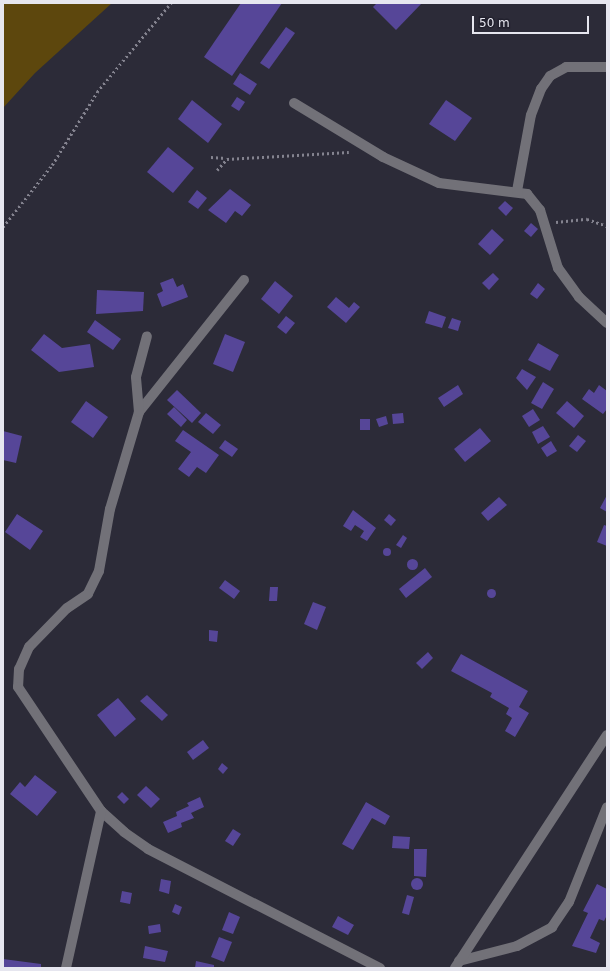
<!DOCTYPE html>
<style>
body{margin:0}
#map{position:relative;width:610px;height:971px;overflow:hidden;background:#2c2b38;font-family:"DejaVu Sans",sans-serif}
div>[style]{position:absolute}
.water>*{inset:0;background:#5d470d}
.building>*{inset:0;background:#564698}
.round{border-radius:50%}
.path>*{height:2.5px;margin-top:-1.25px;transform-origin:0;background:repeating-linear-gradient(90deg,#84838f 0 2px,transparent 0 5px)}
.minor>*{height:10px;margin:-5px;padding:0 5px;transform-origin:5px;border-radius:5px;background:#727178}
span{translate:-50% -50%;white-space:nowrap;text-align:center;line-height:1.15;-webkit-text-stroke:3.5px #22212e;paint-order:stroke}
.frame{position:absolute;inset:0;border:4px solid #e6e6ef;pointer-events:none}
.scale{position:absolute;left:472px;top:16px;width:117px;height:18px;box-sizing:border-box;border:2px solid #e6e6ef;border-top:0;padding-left:5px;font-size:12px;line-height:14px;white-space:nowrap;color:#e6e6ef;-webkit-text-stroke:3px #22212e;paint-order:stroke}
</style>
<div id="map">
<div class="water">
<i style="clip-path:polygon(3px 3px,112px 3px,35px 73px,3px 108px)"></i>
</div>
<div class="building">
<i style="clip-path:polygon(241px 3px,282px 3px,232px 76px,204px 57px)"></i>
<i style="clip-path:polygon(377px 3px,422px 3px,396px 30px,373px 7px)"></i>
<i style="clip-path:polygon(286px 27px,295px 33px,269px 69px,260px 63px)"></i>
<i style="clip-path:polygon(240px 73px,257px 84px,250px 95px,233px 84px)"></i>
<i style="clip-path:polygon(237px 97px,245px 102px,239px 111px,231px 106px)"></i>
<i style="clip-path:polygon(192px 100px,222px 124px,208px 143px,178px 119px)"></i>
<i style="clip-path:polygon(446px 100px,472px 118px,455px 141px,429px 124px)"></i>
<i style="clip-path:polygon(168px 147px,194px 168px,173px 193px,147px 172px)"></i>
<i style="clip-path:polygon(230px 189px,251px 205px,242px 216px,235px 211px,226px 223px,208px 210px)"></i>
<i style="clip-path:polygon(197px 190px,207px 198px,198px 209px,188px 202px)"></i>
<i style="clip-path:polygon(505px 201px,513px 208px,506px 216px,498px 208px)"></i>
<i style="clip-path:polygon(531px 223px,538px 229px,531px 237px,524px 231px)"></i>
<i style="clip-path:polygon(492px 229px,504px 240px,490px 255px,478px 244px)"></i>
<i style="clip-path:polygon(493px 273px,499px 279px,489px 290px,482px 283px)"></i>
<i style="clip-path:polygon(173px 278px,177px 287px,183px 284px,188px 297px,162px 307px,157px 294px,163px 291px,160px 283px)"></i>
<i style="clip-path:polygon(275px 281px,293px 296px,279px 314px,261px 299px)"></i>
<i style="clip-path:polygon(538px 283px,545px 289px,537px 299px,530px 294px)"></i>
<i style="clip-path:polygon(97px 290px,144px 292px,143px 311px,96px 314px)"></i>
<i style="clip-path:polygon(336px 297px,349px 308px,354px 302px,360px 307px,346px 323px,327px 307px)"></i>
<i style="clip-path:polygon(429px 311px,446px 317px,442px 328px,425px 323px)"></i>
<i style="clip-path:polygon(286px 316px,295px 323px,286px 334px,277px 327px)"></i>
<i style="clip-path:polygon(452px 318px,461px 321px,458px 331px,448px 328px)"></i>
<i style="clip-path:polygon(95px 320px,121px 339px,113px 350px,87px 332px)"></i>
<i style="clip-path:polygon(44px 334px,62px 348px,90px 344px,94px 367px,59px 372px,31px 350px)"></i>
<i style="clip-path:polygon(225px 334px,245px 342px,233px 372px,213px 364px)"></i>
<i style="clip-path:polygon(538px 343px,559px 355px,550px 371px,528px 360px)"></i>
<i style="clip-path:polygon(522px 369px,536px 377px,527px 390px,516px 378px)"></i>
<i style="clip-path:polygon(543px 382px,554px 389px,542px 409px,531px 403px)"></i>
<i style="clip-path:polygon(458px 385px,463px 394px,444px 407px,438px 398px)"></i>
<i style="clip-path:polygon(599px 385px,607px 391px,607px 409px,603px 414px,582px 399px,589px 389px,594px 393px)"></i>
<i style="clip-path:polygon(177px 390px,201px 413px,192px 423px,167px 400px)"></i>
<i style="clip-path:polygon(86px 401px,108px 417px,93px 438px,71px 422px)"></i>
<i style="clip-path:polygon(567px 401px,584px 416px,574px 428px,556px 413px)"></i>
<i style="clip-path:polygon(174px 407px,187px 420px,181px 427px,167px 414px)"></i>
<i style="clip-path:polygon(533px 409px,540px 420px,529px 427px,522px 416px)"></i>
<i style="clip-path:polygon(206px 413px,221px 425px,213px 434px,198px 422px)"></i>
<i style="clip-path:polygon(403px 413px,404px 423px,393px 424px,392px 414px)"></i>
<i style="clip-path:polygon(386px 416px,388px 424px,379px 427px,376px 419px)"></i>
<i style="clip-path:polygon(360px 419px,370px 419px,370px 430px,360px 430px)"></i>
<i style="clip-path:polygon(543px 426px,550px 437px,538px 444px,532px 432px)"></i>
<i style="clip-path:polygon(480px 428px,491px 441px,465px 462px,454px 449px)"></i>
<i style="clip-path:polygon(183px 430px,219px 455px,206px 473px,197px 467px,189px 477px,178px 469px,191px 452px,175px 441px)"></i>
<i style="clip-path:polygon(3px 431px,22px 436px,16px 463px,3px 460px)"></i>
<i style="clip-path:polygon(578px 435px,586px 441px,577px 452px,569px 446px)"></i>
<i style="clip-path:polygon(225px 440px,238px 449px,232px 457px,219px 448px)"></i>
<i style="clip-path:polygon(551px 441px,557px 451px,547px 457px,541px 448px)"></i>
<i style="clip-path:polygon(607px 495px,607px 512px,600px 508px)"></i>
<i style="clip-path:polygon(499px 497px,507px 505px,488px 521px,481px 513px)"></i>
<i style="clip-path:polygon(353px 510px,376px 528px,367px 541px,360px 537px,364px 531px,355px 525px,351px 531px,343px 526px)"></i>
<i style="clip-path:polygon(17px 514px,43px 531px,30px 550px,5px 532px)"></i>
<i style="clip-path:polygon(389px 514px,396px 520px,391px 526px,384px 520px)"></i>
<i style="clip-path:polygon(604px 525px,607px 526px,607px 546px,597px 542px)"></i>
<i style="clip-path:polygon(403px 535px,407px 538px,401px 548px,396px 545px)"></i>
<i class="round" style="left:383px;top:548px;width:8px;height:8px"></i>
<i class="round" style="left:406.5px;top:558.5px;width:11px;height:11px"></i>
<i style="clip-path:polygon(425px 568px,432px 577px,406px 598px,399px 589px)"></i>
<i style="clip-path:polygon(225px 580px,240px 591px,234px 599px,219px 588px)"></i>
<i style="clip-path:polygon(270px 587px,278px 587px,277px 601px,269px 601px)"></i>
<i class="round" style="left:486.5px;top:588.5px;width:9px;height:9px"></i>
<i style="clip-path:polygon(313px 602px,326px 607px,317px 630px,304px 624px)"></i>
<i style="clip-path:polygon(209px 630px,218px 631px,217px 642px,209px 641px)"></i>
<i style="clip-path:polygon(428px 652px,433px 658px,422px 669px,416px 663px)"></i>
<i style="clip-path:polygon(461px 654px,528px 691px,519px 707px,529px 713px,515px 737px,505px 731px,512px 718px,506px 714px,509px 708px,490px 697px,492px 693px,451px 671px)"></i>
<i style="clip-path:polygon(147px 695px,168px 715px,162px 721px,140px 701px)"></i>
<i style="clip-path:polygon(118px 698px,136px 719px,115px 737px,97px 715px)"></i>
<i style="clip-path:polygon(203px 740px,209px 748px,193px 760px,187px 752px)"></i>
<i style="clip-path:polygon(222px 763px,228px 768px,223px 774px,218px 769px)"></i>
<i style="clip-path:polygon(35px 775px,57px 792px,37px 816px,10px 794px,20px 782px,25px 787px)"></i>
<i style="clip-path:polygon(146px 786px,160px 799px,151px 808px,137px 795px)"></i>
<i style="clip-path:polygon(122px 792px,129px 799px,124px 804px,117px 797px)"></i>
<i style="clip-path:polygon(200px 797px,204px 807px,191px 813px,194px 818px,181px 823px,182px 827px,168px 833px,163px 822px,177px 816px,176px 812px,189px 806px,187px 803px)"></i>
<i style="clip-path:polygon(366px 802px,390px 816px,385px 825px,372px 818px,353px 850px,342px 844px)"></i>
<i style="clip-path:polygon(233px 829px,241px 834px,233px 846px,225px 841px)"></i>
<i style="clip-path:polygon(393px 836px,410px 837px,409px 849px,392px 848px)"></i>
<i style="clip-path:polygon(414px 849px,427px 849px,426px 877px,414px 876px)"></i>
<i class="round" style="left:411px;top:878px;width:12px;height:12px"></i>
<i style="clip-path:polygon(161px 879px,171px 881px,169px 894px,159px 891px)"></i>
<i style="clip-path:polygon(597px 884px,607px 889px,607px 915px,604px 921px,599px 919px,590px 938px,600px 943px,596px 953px,572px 946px,588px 913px,583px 911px)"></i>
<i style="clip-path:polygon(122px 891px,132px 893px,130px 904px,120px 902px)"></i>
<i style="clip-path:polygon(407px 895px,414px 897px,409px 915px,402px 913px)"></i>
<i style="clip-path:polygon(175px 904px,182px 907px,179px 915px,172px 912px)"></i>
<i style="clip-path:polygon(229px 912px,240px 917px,233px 934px,222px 930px)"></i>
<i style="clip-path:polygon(338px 916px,354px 925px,348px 935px,332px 927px)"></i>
<i style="clip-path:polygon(160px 924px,161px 932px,149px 934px,148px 926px)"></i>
<i style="clip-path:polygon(219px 937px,232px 942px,224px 962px,211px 957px)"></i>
<i style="clip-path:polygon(145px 946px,168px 951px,165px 962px,143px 958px)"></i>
<i style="clip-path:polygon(3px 959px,41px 964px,41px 968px,3px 968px)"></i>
<i style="clip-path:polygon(196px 961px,214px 965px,214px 968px,195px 968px)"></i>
</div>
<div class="path">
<i style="left:211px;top:157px;width:15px;rotate:4deg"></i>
<i style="left:217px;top:170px;width:15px;rotate:-48deg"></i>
<i style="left:227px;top:159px;width:122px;rotate:-3.3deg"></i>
<i style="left:556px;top:222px;width:31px;rotate:-6deg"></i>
<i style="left:587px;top:219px;width:21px;rotate:19deg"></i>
<i style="left:3px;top:227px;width:79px;rotate:-51.7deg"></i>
<i style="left:52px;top:165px;width:86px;rotate:-58.3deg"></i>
<i style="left:97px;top:92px;width:116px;rotate:-50.3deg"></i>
</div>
<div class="minor">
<i style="left:294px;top:103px;width:104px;rotate:31.2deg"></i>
<i style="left:383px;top:157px;width:62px;rotate:24.9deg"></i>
<i style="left:439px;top:183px;width:89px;rotate:7.1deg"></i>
<i style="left:527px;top:194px;width:21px;rotate:51deg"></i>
<i style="left:540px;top:210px;width:61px;rotate:72.8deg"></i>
<i style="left:558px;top:268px;width:36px;rotate:54deg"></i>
<i style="left:579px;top:297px;width:38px;rotate:43deg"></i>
<i style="left:517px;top:191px;width:77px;rotate:-79.6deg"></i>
<i style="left:531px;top:115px;width:28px;rotate:-69deg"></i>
<i style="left:541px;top:89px;width:16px;rotate:-55deg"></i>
<i style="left:550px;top:76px;width:18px;rotate:-29deg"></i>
<i style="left:566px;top:67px;width:41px"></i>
<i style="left:244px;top:280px;width:169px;rotate:128.5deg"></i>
<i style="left:139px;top:412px;width:101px;rotate:106.6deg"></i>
<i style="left:110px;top:509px;width:63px;rotate:100.1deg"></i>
<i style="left:99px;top:571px;width:25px;rotate:116deg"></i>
<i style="left:88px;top:594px;width:25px;rotate:146deg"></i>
<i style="left:67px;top:608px;width:54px;rotate:134.3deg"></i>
<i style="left:29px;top:647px;width:24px;rotate:114deg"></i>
<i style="left:19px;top:669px;width:18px;rotate:93deg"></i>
<i style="left:18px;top:687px;width:149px;rotate:56.2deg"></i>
<i style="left:101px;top:811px;width:31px;rotate:42deg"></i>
<i style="left:124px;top:832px;width:29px;rotate:35deg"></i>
<i style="left:148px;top:849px;width:261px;rotate:27.2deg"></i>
<i style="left:139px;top:412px;width:35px;rotate:-95deg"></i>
<i style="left:136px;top:377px;width:42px;rotate:-75deg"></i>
<i style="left:459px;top:961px;width:60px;rotate:-14.5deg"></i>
<i style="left:517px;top:946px;width:40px;rotate:-28deg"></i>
<i style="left:552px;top:927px;width:30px;rotate:-56deg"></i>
<i style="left:569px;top:902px;width:102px;rotate:-68.2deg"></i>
<i style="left:66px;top:968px;width:161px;rotate:-77.4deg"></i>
<i style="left:455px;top:968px;width:278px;rotate:-56.9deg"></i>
</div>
<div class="frame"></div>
<div class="scale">50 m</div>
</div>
